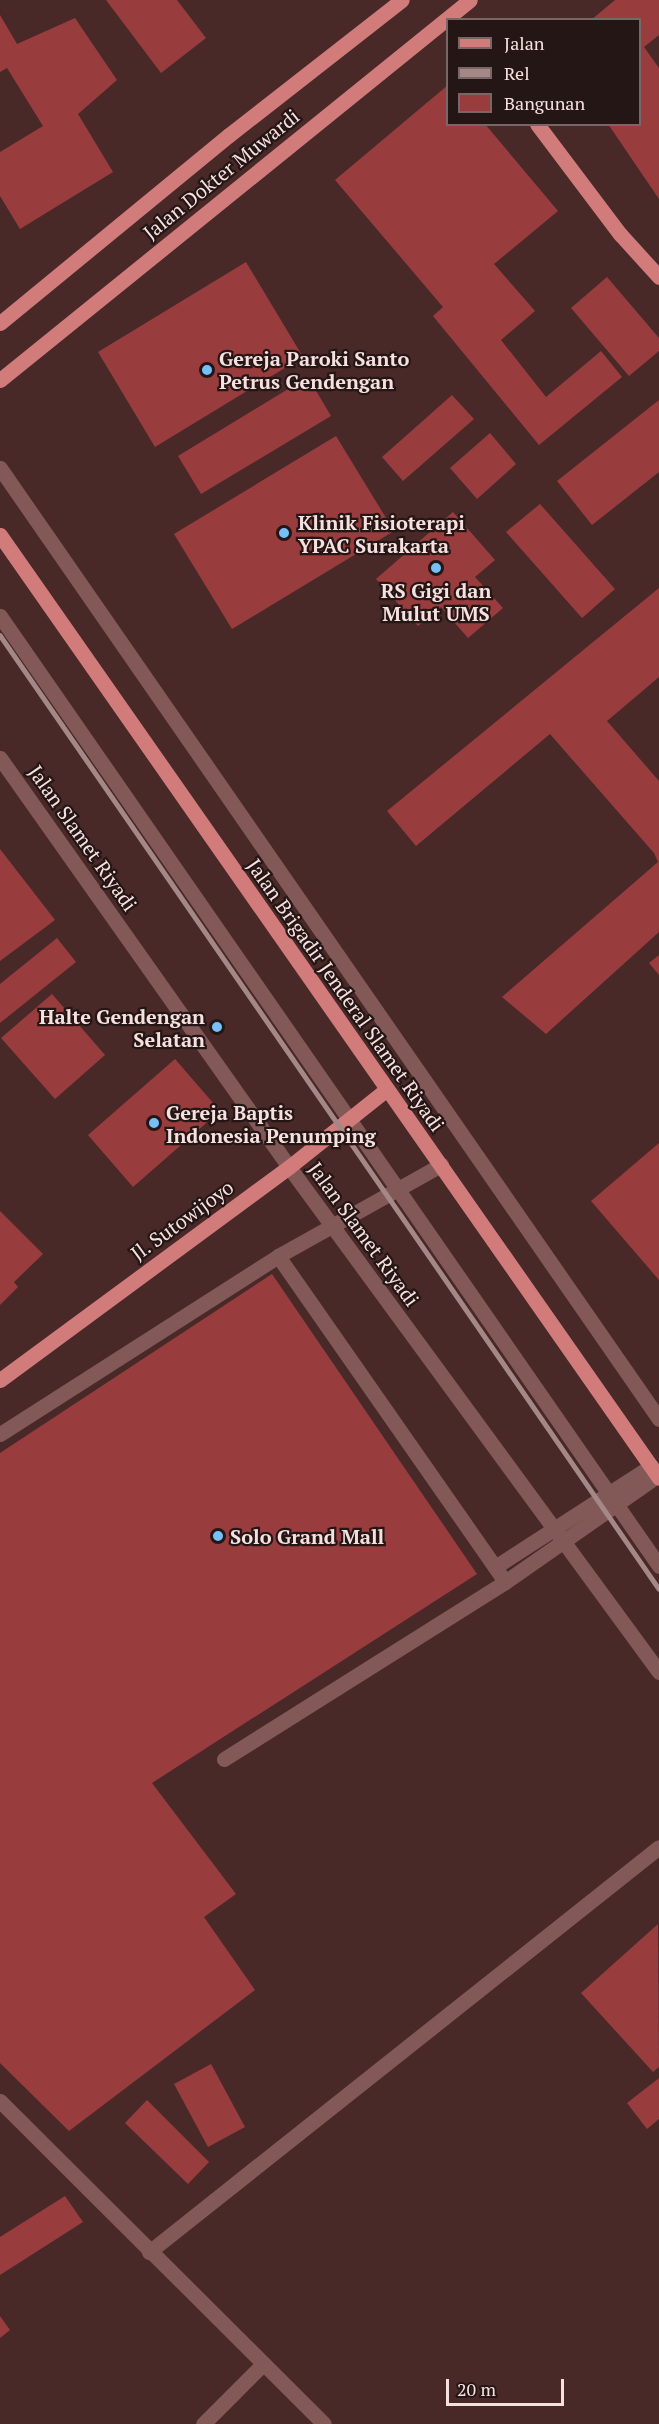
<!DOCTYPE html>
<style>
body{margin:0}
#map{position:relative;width:659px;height:2424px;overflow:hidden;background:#492928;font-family:"PT Serif",serif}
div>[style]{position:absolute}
.building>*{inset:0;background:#993c3e}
.minor>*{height:15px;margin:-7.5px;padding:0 7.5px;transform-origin:7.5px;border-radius:7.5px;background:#835958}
.major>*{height:15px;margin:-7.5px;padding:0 7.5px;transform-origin:7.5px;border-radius:7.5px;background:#d17c7a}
.rail>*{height:4.5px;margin:-2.25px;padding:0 2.25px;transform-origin:2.25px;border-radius:2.25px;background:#a38887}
.dots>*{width:16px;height:16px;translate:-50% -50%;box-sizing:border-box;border:3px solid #251616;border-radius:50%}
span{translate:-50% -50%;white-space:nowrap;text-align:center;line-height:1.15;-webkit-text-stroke:4.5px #251616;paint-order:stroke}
.street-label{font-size:20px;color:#f7e1e0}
.poi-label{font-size:20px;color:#f7e1e0;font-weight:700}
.left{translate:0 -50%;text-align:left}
.right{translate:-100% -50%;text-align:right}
.legend{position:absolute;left:446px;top:18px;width:195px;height:108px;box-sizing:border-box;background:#251616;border:2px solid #796767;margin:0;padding:8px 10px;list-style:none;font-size:18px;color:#f7e1e0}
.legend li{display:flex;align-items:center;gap:12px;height:30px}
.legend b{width:30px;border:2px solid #796767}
.scale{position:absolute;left:446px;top:2379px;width:118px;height:27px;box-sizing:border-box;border:3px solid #f7e1e0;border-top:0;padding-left:8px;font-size:18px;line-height:21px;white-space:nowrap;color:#f7e1e0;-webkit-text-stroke:4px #251616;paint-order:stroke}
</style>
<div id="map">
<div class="building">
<i style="clip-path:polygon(106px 0,177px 0,206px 38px,161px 73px)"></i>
<i style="clip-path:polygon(615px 0,659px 0,659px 35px,644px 47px,659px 68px,659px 199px,608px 124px,640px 124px,640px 20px,591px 20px)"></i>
<i style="clip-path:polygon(0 15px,17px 44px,75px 18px,117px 80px,78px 114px,113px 172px,20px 229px,0 196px,0 152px,43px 126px,7px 68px,0 72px)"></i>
<i style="clip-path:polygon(448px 85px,448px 124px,485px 124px,558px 211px,494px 264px,535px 311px,501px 340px,546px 397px,601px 351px,622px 377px,539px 445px,433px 316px,443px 307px,335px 180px)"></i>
<i style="clip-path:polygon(246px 262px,303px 357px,155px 447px,98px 352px)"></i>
<i style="clip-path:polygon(607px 277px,659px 338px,659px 351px,629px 376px,571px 308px)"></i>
<i style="clip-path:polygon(308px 377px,331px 416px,201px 494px,178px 456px)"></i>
<i style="clip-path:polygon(452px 395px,474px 419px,403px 481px,382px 457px)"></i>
<i style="clip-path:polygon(659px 400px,659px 472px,592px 525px,557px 481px)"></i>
<i style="clip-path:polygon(490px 433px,516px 464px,477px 499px,450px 468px)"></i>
<i style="clip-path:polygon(336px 436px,394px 531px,232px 629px,174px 534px)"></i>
<i style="clip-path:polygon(540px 504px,615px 589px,582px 618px,506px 532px)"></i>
<i style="clip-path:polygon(453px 512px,495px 560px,475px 577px,503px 608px,468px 638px,441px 607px,418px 626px,376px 579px)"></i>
<i style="clip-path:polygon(659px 588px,659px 677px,607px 721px,659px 781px,659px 932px,546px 1034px,502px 997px,658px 862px,654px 853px,550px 734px,416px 846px,387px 811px)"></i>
<i style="clip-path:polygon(0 849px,55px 920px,0 961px)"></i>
<i style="clip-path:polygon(57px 938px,76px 962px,0 1023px,0 984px)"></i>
<i style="clip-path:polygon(659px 955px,659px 975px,649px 963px)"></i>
<i style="clip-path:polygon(52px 994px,105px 1055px,55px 1099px,1px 1038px)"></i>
<i style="clip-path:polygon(175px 1059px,220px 1111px,133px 1187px,88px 1135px)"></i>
<i style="clip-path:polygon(659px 1143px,659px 1280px,591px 1201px)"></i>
<i style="clip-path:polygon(0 1211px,43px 1254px,14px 1282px,18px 1287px,0 1305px)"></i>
<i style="clip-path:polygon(272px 1274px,477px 1574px,152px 1783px,236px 1894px,204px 1917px,255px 1990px,69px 2131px,0 2063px,0 1453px)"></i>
<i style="clip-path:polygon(658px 1924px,659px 2067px,653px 2072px,581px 1993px)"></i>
<i style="clip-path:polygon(211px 2064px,245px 2127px,208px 2147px,174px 2084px)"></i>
<i style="clip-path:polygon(659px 2078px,659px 2119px,647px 2129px,627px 2103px)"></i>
<i style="clip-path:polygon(147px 2100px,209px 2162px,188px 2184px,125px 2123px)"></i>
<i style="clip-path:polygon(65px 2196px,83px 2222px,0 2275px,0 2237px)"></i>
<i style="clip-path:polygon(0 2316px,10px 2330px,0 2338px)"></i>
</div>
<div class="minor">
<i style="left:0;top:468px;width:1157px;rotate:55.28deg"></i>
<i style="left:0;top:616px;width:1156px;rotate:55.25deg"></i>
<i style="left:0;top:758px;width:501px;rotate:54.75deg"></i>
<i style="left:289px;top:1167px;width:626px;rotate:53.77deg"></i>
<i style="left:278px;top:1256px;width:397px;rotate:55.1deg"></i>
<i style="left:0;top:1434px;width:330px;rotate:-32.6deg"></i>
<i style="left:278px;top:1256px;width:187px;rotate:-29.2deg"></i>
<i style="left:495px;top:1567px;width:186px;rotate:-32.9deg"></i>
<i style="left:224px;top:1759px;width:332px;rotate:-32.2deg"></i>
<i style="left:505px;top:1582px;width:185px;rotate:-34.9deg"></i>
<i style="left:0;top:2101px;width:457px;rotate:44.9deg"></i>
<i style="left:149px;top:2252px;width:651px;rotate:-38.45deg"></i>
<i style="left:203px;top:2424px;width:83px;rotate:-45deg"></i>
</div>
<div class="major">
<i style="left:537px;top:124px;width:138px;rotate:53deg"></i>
<i style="left:620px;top:234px;width:58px;rotate:47.8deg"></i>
<i style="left:0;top:323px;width:296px;rotate:-39.4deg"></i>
<i style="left:229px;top:135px;width:219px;rotate:-38deg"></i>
<i style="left:0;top:380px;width:604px;rotate:-38.96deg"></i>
<i style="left:0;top:535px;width:1150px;rotate:55.05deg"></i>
<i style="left:0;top:1380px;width:359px;rotate:-36.4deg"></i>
<i style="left:289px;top:1167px;width:125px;rotate:-38.5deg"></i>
</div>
<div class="rail">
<i style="left:0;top:635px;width:1159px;rotate:55.36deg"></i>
</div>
<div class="dots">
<i style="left:207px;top:370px;background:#76c0f7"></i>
<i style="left:284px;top:533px;background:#76c0f7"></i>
<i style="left:436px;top:568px;background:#76c0f7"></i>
<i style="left:217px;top:1027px;background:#76c0f7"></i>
<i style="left:154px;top:1123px;background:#76c0f7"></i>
<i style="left:218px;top:1536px;background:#76c0f7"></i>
</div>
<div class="street-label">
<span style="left:221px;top:174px;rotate:-39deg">Jalan Dokter Muwardi</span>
<span style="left:83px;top:838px;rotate:55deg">Jalan Slamet Riyadi</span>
<span style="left:346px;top:995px;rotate:55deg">Jalan Brigadir Jenderal Slamet Riyadi</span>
<span style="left:182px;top:1220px;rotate:-36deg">Jl. Sutowijoyo</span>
<span style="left:364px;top:1234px;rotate:54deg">Jalan Slamet Riyadi</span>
</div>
<div class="poi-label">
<span class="left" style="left:219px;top:370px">Gereja Paroki Santo<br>Petrus Gendengan</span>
<span class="left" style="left:298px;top:534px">Klinik Fisioterapi<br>YPAC Surakarta</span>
<span style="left:436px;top:602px">RS Gigi dan<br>Mulut UMS</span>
<span class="right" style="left:205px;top:1028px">Halte Gendengan<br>Selatan</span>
<span class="left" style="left:166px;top:1124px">Gereja Baptis<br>Indonesia Penumping</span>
<span class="left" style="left:230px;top:1536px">Solo Grand Mall</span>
</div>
<ul class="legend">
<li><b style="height:8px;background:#d17c7a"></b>Jalan</li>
<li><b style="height:8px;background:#a38887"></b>Rel</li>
<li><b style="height:16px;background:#993c3e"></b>Bangunan</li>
</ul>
<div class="scale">20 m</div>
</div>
